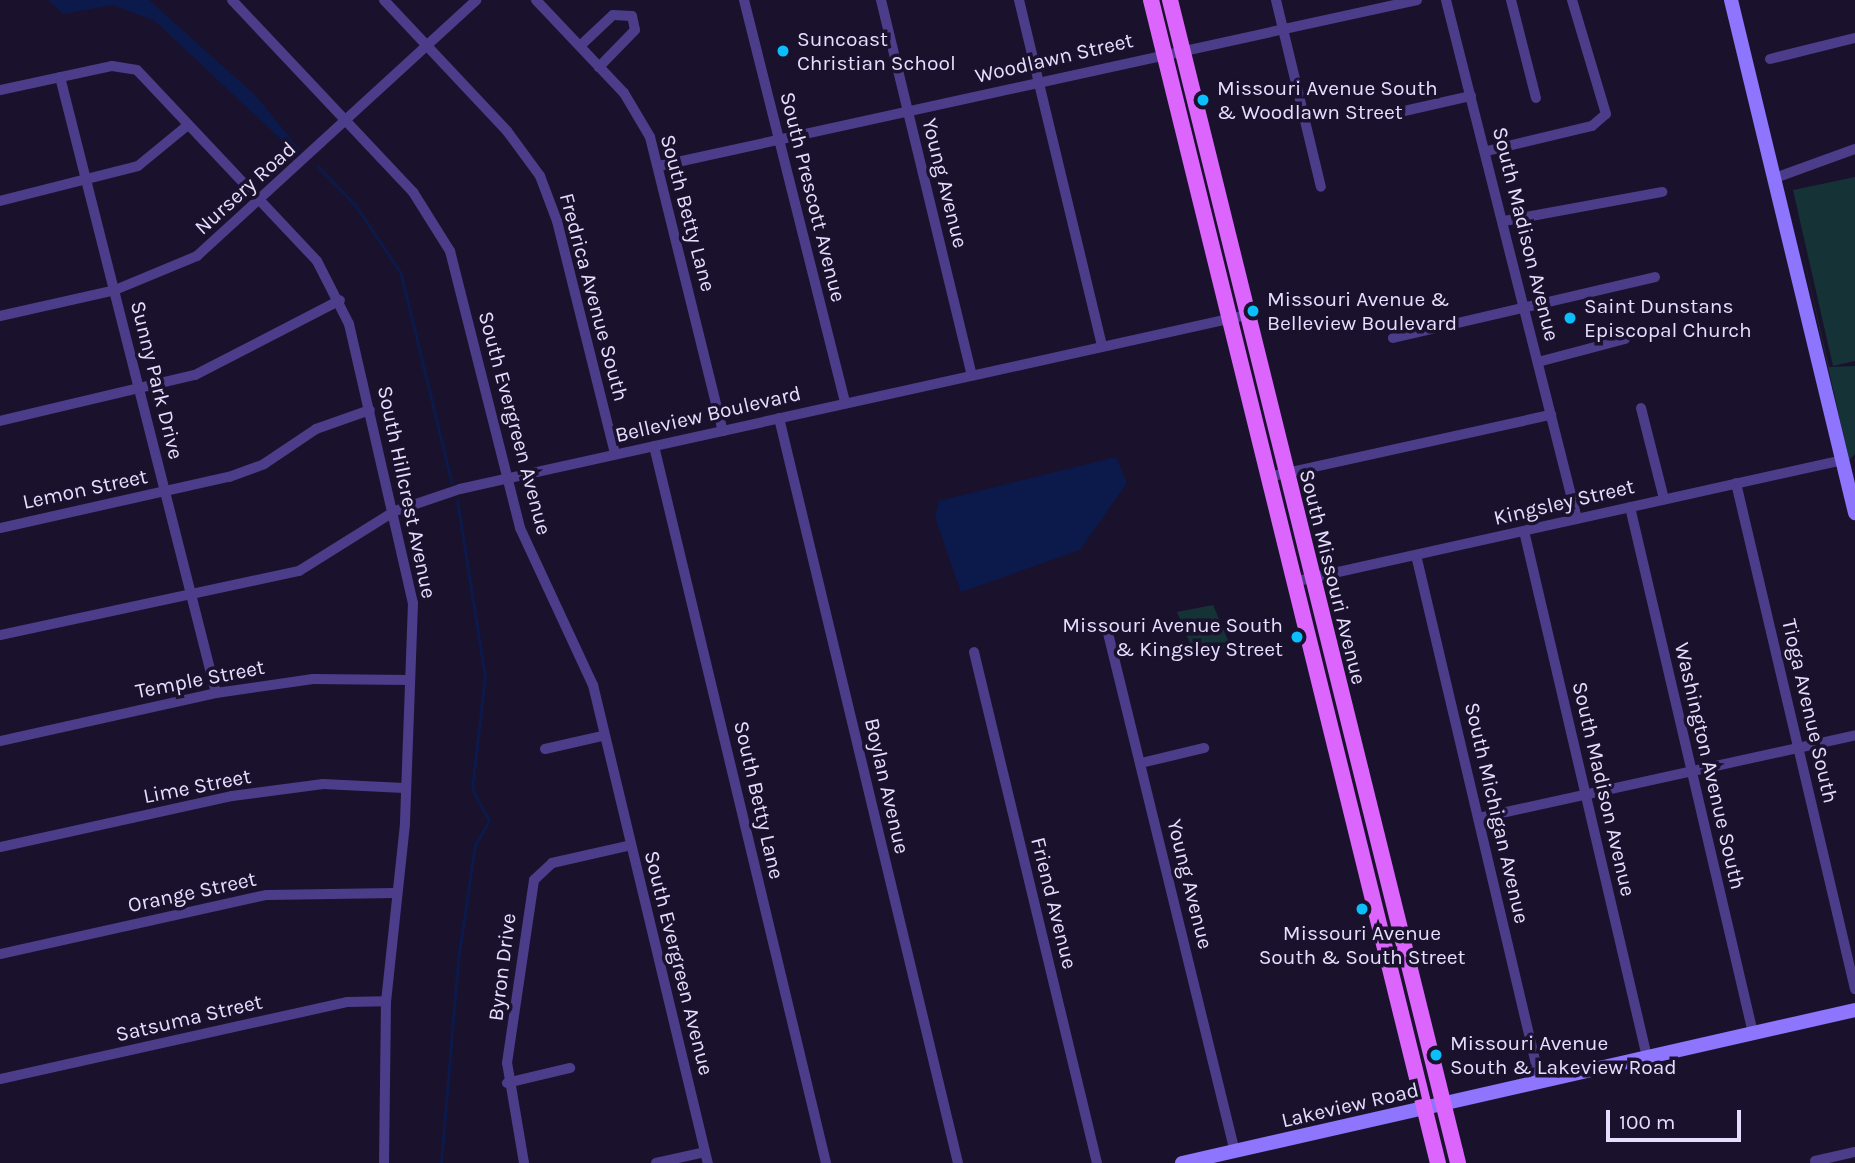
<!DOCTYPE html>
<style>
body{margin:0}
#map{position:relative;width:1855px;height:1163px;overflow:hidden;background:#1a122c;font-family:Karla,sans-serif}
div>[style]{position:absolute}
.green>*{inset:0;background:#153236}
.water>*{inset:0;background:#0c194b}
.stream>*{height:2.5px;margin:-1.25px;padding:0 1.25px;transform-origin:1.25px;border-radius:1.25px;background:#0c194b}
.street>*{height:10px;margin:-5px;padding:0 5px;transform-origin:5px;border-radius:5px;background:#4c3d8a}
.secondary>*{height:14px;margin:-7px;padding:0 7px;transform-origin:7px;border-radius:7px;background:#8d75fd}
.primary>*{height:16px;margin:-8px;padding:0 8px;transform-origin:8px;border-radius:8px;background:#dc65fd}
.dots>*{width:19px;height:19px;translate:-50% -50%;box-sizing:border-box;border:4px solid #1a122c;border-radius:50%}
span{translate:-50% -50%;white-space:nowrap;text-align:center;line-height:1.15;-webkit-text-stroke:7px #1a122c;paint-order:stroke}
.poi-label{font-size:21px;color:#e6ddff}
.left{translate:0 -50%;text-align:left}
.right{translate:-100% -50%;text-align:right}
.street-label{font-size:21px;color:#e6ddff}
.scale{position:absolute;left:1606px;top:1110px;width:135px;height:32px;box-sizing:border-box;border:4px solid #e6ddff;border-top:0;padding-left:9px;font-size:21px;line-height:24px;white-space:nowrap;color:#e6ddff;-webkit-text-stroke:5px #1a122c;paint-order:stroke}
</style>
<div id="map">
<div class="green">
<i style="clip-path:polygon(1855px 177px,1855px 361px,1833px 366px,1793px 190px)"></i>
<i style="clip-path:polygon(1796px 224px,1829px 367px,1855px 366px,1855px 454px,1849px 460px,1855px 487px)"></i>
<i style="clip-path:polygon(1213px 605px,1231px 647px,1195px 656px,1177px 612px)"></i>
</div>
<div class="water">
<i style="clip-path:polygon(48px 0,149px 0,255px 95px,301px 151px,289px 147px,155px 21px,113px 5px,63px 14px)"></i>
<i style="clip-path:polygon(1116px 457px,1127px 483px,1080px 550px,961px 592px,935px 517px,939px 501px)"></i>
</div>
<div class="stream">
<i style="left:318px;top:166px;width:57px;rotate:46.4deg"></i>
<i style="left:357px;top:207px;width:79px;rotate:56.3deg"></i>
<i style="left:401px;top:273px;width:216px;rotate:76.3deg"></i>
<i style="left:441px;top:1163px;width:204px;rotate:-85.2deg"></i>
<i style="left:458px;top:960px;width:116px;rotate:-81.6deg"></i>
<i style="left:475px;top:845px;width:28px;rotate:-60deg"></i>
<i style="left:489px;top:821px;width:36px;rotate:-118deg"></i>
<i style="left:472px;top:789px;width:113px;rotate:-83.4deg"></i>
<i style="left:485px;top:677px;width:178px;rotate:-99deg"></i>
</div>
<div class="street">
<i style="left:232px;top:0;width:264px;rotate:46.7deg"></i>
<i style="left:413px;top:192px;width:70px;rotate:57.9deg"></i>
<i style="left:450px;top:251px;width:286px;rotate:75.8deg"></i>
<i style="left:520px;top:528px;width:173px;rotate:65.1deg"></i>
<i style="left:593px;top:685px;width:492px;rotate:76.5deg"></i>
<i style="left:384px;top:0;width:180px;rotate:46.8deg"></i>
<i style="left:507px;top:131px;width:56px;rotate:53.7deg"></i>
<i style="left:540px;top:176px;width:48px;rotate:69.3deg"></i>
<i style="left:557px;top:221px;width:240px;rotate:76deg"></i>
<i style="left:536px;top:0;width:128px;rotate:46.6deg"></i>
<i style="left:624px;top:93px;width:51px;rotate:59.4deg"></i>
<i style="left:650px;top:137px;width:303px;rotate:76.1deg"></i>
<i style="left:744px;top:0;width:415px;rotate:75.9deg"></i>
<i style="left:881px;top:0;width:386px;rotate:76.4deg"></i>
<i style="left:1019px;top:0;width:356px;rotate:76.5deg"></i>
<i style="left:1276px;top:0;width:192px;rotate:76.5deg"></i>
<i style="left:1446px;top:0;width:535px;rotate:75.83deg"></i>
<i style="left:1511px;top:0;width:101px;rotate:75.7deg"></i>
<i style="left:580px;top:46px;width:45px;rotate:-43.2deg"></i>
<i style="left:613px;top:15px;width:19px;rotate:3deg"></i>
<i style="left:632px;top:16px;width:14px;rotate:78deg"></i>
<i style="left:635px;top:30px;width:52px;rotate:134.2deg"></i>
<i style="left:1770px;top:59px;width:88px;rotate:-13.9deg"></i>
<i style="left:60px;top:77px;width:635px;rotate:75.79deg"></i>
<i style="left:0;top:90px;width:115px;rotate:-12.1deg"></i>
<i style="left:112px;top:66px;width:25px;rotate:9deg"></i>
<i style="left:137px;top:70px;width:262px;rotate:46.7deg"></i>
<i style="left:317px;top:261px;width:71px;rotate:63.1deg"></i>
<i style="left:349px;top:324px;width:286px;rotate:77.1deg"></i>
<i style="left:413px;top:603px;width:221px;rotate:92.1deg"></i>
<i style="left:405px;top:824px;width:178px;rotate:96.1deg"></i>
<i style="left:386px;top:1001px;width:162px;rotate:90.7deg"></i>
<i style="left:1391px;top:114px;width:82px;rotate:-12.7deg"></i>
<i style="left:1487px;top:151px;width:108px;rotate:-13.4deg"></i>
<i style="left:1592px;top:126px;width:18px;rotate:-41deg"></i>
<i style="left:1606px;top:114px;width:119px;rotate:-106.6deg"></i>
<i style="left:659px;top:166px;width:776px;rotate:-12.35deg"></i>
<i style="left:1775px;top:178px;width:85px;rotate:-19.9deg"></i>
<i style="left:0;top:201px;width:142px;rotate:-14.2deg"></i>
<i style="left:138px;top:166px;width:65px;rotate:-39.4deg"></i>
<i style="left:1504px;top:221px;width:161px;rotate:-10.4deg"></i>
<i style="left:0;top:316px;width:118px;rotate:-12.7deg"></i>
<i style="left:115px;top:290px;width:89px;rotate:-22.5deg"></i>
<i style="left:197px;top:256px;width:379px;rotate:-42.5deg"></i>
<i style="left:1393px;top:338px;width:269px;rotate:-13.1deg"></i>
<i style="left:1538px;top:362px;width:90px;rotate:-14.8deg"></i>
<i style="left:1641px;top:408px;width:94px;rotate:75.8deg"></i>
<i style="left:779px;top:418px;width:766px;rotate:76.49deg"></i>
<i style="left:0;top:421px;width:200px;rotate:-13.3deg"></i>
<i style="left:195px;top:375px;width:163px;rotate:-27.3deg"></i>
<i style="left:654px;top:446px;width:737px;rotate:76.51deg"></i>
<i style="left:1268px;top:477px;width:290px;rotate:-12.4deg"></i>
<i style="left:1736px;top:483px;width:520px;rotate:76.77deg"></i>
<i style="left:1630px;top:507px;width:540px;rotate:76.84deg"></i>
<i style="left:0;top:528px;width:235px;rotate:-12.6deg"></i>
<i style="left:229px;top:477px;width:37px;rotate:-20deg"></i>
<i style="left:264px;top:464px;width:63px;rotate:-33.9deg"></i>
<i style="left:316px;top:429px;width:57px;rotate:-19.4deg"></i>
<i style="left:1524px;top:531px;width:540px;rotate:76.84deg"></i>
<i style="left:1416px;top:555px;width:540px;rotate:76.74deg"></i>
<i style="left:1293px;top:582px;width:563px;rotate:-12.51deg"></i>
<i style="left:1106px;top:625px;width:543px;rotate:76.25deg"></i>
<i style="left:0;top:635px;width:306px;rotate:-12.1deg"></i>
<i style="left:299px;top:571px;width:113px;rotate:-32deg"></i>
<i style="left:395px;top:511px;width:69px;rotate:-18.7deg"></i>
<i style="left:460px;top:489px;width:806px;rotate:-12.47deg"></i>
<i style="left:974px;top:652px;width:526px;rotate:76.47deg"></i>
<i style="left:0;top:741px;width:221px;rotate:-12.5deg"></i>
<i style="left:216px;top:693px;width:98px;rotate:-8.2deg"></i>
<i style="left:313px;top:679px;width:97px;rotate:0.6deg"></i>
<i style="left:545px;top:749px;width:58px;rotate:-12.8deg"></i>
<i style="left:1141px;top:763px;width:65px;rotate:-13.4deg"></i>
<i style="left:1479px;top:818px;width:385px;rotate:-12.4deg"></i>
<i style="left:0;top:847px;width:238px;rotate:-12.4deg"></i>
<i style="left:232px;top:796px;width:92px;rotate:-7.5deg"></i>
<i style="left:323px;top:784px;width:81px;rotate:2.8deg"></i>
<i style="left:0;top:954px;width:273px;rotate:-12.5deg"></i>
<i style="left:267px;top:895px;width:128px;rotate:-0.9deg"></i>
<i style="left:0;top:1079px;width:355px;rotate:-12.5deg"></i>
<i style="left:347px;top:1002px;width:39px;rotate:-1deg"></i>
<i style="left:507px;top:1083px;width:65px;rotate:-13.4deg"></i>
<i style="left:1815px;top:1161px;width:41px;rotate:-12.7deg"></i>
<i style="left:524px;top:1163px;width:101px;rotate:-99.6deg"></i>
<i style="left:507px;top:1063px;width:185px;rotate:-81.6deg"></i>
<i style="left:534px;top:880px;width:25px;rotate:-43deg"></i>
<i style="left:552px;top:863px;width:81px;rotate:-12.8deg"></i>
<i style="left:656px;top:1163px;width:50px;rotate:-12.7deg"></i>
</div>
<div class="secondary">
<i style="left:1731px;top:0;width:528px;rotate:76.41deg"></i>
<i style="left:1182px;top:1163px;width:690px;rotate:-12.81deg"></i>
</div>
<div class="primary">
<i style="left:1151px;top:0;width:1198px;rotate:76.14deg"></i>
<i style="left:1170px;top:0;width:1198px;rotate:76.09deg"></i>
</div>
<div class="dots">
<i style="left:783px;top:51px;background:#0bbffc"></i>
<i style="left:1203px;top:100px;background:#0bbffc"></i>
<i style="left:1253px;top:311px;background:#0bbffc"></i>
<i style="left:1570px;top:318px;background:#0bbffc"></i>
<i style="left:1297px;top:637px;background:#0bbffc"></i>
<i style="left:1362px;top:909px;background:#0bbffc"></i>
<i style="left:1436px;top:1055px;background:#0bbffc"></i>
</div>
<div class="poi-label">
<span class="left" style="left:797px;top:51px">Suncoast<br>Christian School</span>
<span class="left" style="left:1217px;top:100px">Missouri Avenue South<br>&amp; Woodlawn Street</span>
<span class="left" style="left:1267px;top:311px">Missouri Avenue &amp;<br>Belleview Boulevard</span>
<span class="left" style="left:1584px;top:318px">Saint Dunstans<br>Episcopal Church</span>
<span class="right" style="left:1283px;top:637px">Missouri Avenue South<br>&amp; Kingsley Street</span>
<span style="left:1362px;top:945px">Missouri Avenue<br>South &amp; South Street</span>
<span class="left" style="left:1450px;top:1055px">Missouri Avenue<br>South &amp; Lakeview Road</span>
</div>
<div class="street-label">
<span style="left:1054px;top:58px;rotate:-13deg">Woodlawn Street</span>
<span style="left:945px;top:183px;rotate:76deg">Young Avenue</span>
<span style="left:245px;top:188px;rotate:-42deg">Nursery Road</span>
<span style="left:813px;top:197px;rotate:76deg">South Prescott Avenue</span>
<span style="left:688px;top:213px;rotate:75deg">South Betty Lane</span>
<span style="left:1526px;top:234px;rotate:76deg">South Madison Avenue</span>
<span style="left:594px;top:297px;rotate:75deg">Fredrica Avenue South</span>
<span style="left:157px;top:380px;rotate:76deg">Sunny Park Drive</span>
<span style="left:708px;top:414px;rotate:-13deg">Belleview Boulevard</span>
<span style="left:515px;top:423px;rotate:75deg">South Evergreen Avenue</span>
<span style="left:85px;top:489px;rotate:-12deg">Lemon Street</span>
<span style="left:407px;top:492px;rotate:78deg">South Hillcrest Avenue</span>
<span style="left:1564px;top:502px;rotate:-13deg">Kingsley Street</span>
<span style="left:1333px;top:577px;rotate:76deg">South Missouri Avenue</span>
<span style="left:200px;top:679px;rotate:-11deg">Temple Street</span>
<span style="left:1810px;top:711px;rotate:77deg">Tioga Avenue South</span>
<span style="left:1710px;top:766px;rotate:77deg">Washington Avenue South</span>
<span style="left:197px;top:786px;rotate:-11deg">Lime Street</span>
<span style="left:887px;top:786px;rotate:77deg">Boylan Avenue</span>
<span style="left:1604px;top:789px;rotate:77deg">South Madison Avenue</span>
<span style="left:759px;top:800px;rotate:77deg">South Betty Lane</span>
<span style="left:1497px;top:813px;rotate:77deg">South Michigan Avenue</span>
<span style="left:1190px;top:884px;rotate:76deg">Young Avenue</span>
<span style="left:192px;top:892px;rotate:-12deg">Orange Street</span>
<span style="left:1054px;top:903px;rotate:76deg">Friend Avenue</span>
<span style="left:679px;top:963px;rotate:76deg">South Evergreen Avenue</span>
<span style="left:502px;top:967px;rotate:-83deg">Byron Drive</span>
<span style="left:189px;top:1018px;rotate:-13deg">Satsuma Street</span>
<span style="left:1350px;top:1105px;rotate:-13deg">Lakeview Road</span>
</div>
<div class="scale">100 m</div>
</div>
